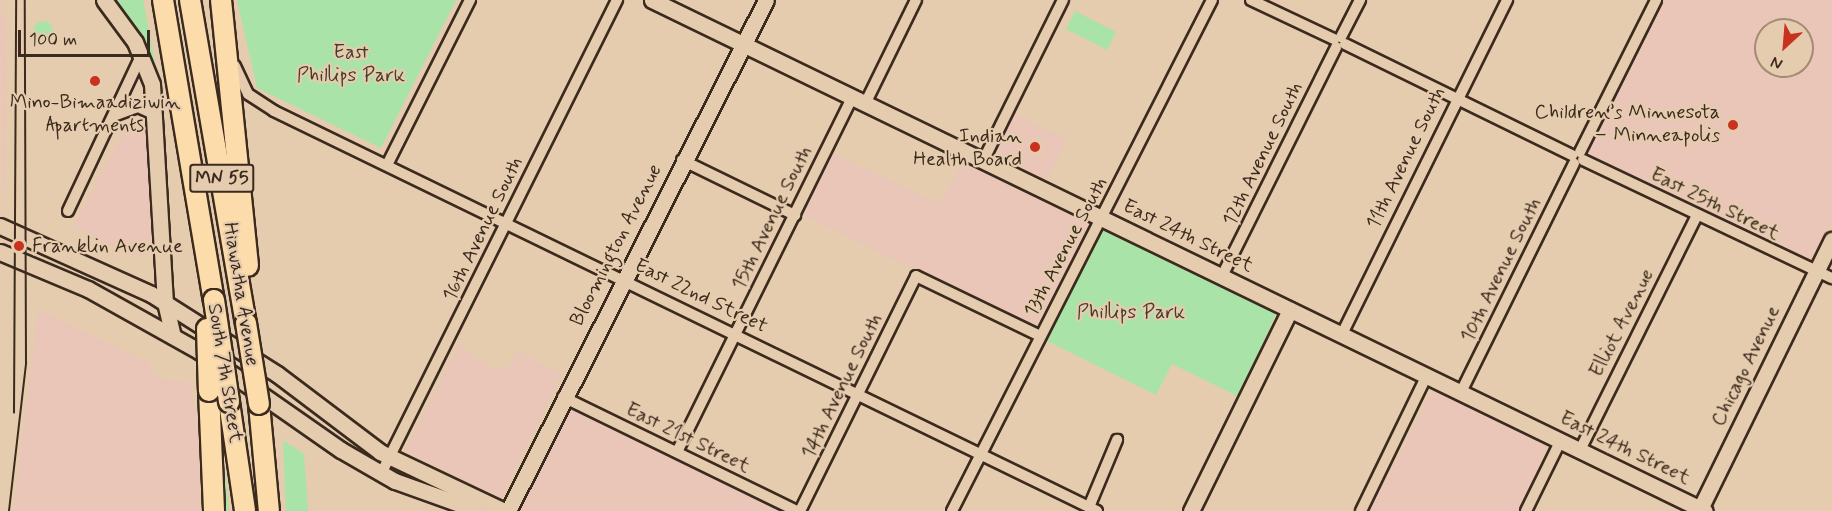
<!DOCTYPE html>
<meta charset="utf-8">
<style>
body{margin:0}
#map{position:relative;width:1832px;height:511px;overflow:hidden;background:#e6ccae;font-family:Mynerve,sans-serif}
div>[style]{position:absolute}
.built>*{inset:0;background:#e9c6b7}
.green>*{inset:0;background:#a9e3a8}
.round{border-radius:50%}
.roads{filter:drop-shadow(2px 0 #3b2a1e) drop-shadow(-2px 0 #3b2a1e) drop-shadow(0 2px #3b2a1e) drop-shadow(0 -2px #3b2a1e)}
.street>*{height:10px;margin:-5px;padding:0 5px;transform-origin:5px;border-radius:5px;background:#e6ccae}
.secondary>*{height:15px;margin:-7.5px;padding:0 7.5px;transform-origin:7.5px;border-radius:7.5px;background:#e6ccae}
.highway>*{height:20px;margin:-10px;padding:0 10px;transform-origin:10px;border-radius:10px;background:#fddcac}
.tram>*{height:1.5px;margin:-0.75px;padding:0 0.75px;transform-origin:0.75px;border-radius:0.75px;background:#3b2a1e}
.bridges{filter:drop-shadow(2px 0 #3b2a1e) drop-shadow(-2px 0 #3b2a1e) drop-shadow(0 2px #3b2a1e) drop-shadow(0 -2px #3b2a1e)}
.highway-bridge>*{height:20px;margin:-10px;padding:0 10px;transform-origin:10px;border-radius:10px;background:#fddcac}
.dots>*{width:16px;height:16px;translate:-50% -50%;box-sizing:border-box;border:3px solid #e6ccae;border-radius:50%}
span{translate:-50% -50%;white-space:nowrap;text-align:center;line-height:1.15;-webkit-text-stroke:4.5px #e6ccae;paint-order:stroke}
.shield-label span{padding:2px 4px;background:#e6ccae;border:2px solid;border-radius:4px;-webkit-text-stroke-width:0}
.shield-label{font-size:18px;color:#3b2a1e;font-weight:700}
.park-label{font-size:20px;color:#463c2c}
.poi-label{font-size:20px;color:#3b2a1e}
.right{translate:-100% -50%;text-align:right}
.left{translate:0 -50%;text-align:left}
.street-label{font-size:20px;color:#3b2a1e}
.north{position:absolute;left:1754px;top:18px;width:60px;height:60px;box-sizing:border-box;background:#e6ccae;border:2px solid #a28b74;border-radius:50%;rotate:206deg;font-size:16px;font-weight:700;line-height:24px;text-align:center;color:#3b2a1e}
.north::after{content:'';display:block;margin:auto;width:21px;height:27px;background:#c8321e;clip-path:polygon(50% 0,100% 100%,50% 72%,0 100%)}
.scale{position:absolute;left:18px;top:30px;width:132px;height:27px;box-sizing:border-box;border:3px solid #3b2a1e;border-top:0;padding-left:8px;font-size:18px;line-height:21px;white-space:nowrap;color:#3b2a1e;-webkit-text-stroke:4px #e6ccae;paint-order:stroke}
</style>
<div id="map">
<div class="built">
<i style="clip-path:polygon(evenodd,1662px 0,1832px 0,1832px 221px,1811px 260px,1591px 157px,1588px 149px,1662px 0,1766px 30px,1802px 30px,1802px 66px,1766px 66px,1766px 30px)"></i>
<i style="clip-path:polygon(6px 12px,5px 185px,2px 203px,0 15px)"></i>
<i style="clip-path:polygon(1013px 113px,1067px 139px,1044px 185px,994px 158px)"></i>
<i style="clip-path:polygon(131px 117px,148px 134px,152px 245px,144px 256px,135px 257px,73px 226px)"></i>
<i style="clip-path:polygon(833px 153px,940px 204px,963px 160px,1086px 220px,1087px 228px,1040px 324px,1033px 327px,802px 215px)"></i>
<i style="clip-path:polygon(38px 309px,148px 362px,159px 380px,189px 381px,203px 439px,199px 511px,13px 511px)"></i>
<i style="clip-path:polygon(459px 344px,494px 370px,509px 366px,517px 351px,562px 374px,501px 498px,405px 451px)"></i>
<i style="clip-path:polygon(1433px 390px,1548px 444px,1520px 511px,1369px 511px)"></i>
<i style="clip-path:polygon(570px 409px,574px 410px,780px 511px,519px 511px)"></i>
</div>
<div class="green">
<i style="clip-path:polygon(112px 0,143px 0,157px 72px,154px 73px)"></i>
<i style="clip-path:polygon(237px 0,456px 0,381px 148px,257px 88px)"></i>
<i style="clip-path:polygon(1075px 11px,1116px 32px,1107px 50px,1066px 29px)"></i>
<i class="round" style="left:33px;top:21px;width:20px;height:20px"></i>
<i style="clip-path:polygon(1101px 229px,1276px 314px,1239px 397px,1172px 364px,1156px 395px,1045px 340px)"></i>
<i style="clip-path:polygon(283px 440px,304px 454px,308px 511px,286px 511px)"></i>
<i style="clip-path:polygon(223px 451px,229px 511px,218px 511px,218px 452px)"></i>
</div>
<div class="roads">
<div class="street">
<i style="left:1251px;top:0;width:92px;rotate:25.2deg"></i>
<i style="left:1341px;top:37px;width:42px;rotate:-62.8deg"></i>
<i style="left:1345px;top:44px;width:253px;rotate:26.1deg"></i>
<i style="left:235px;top:66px;width:31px;rotate:65deg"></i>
<i style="left:248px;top:94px;width:31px;rotate:33deg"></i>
<i style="left:274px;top:111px;width:915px;rotate:25.92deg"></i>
<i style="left:865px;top:104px;width:116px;rotate:-63.9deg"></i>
<i style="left:116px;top:115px;width:23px;rotate:-20deg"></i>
<i style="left:138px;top:107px;width:20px;rotate:24deg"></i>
<i style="left:1580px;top:152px;width:170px;rotate:-63.4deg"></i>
<i style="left:682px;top:160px;width:126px;rotate:26deg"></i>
<i style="left:1583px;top:160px;width:276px;rotate:25.4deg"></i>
<i style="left:983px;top:161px;width:180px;rotate:-63.6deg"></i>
<i style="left:387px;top:165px;width:185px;rotate:-63.3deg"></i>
<i style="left:68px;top:211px;width:171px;rotate:-64.8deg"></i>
<i style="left:1222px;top:276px;width:256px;rotate:-63.5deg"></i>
<i style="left:1342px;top:334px;width:373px;rotate:-63.7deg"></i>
<i style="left:1461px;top:392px;width:255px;rotate:-63.7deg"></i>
<i style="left:563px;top:397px;width:260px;rotate:26deg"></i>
<i style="left:1581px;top:448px;width:260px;rotate:-63.5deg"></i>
<i style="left:677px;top:452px;width:395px;rotate:-63.7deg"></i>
<i style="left:381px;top:474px;width:530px;rotate:-63.53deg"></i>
<i style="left:1089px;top:507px;width:73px;rotate:-67.3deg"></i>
<i style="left:800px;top:511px;width:262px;rotate:-63.7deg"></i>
<i style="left:916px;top:276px;width:138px;rotate:25.8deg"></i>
<i style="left:952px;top:511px;width:573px;rotate:-63.03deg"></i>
<i style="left:1361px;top:511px;width:151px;rotate:-64.1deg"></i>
<i style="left:1526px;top:511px;width:79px;rotate:-63.8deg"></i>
</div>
<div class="secondary">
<i style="left:104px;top:0;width:52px;rotate:53.6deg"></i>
<i style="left:135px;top:42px;width:45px;rotate:68deg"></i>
<i style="left:152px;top:84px;width:218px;rotate:86.6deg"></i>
<i style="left:165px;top:302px;width:35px;rotate:77deg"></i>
<i style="left:652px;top:0;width:1170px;rotate:25.89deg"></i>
<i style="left:0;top:226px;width:166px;rotate:24.2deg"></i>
<i style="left:151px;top:294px;width:149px;rotate:32.4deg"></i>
<i style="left:277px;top:374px;width:129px;rotate:37.1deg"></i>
<i style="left:380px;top:452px;width:137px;rotate:25.4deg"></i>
<i style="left:0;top:252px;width:95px;rotate:22.8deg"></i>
<i style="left:88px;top:289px;width:127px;rotate:29.2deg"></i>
<i style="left:199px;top:351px;width:173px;rotate:34.9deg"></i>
<i style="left:341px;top:450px;width:62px;rotate:29.9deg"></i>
<i style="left:395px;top:481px;width:89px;rotate:19.7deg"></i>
<i style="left:508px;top:511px;width:572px;rotate:-63.21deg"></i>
<i style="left:1191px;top:511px;width:224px;rotate:-63.8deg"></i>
<i style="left:1699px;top:511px;width:302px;rotate:-63.9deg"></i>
</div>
<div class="highway">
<i style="left:163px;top:0;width:304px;rotate:80.4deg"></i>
<i style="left:190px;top:0;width:328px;rotate:80.2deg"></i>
<i style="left:221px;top:0;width:267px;rotate:84.2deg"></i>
<i style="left:209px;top:391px;width:120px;rotate:87.6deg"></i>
<i style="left:229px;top:402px;width:110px;rotate:81.6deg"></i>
<i style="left:259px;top:404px;width:107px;rotate:84.7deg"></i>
</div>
</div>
<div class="tram">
<i style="left:14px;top:413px;width:413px;rotate:-89.7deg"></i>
<i style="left:9px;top:511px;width:149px;rotate:-83.4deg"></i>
<i style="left:26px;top:363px;width:363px;rotate:-90.2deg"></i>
</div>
<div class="bridges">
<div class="highway-bridge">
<i style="left:214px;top:300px;width:103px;rotate:81.6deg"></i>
<i style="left:246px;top:323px;width:82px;rotate:80.9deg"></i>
<i style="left:207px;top:329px;width:62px;rotate:88.2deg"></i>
</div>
</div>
<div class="dots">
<i style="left:95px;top:81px;background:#c8321e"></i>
<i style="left:1733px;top:125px;background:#c8321e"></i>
<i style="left:1035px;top:147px;background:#c8321e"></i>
<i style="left:19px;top:246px;background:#c8321e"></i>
</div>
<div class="shield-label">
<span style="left:222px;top:178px">MN 55</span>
</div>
<div class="park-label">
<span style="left:351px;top:64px">East<br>Phillips Park</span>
<span style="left:1131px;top:312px">Phillips Park</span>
</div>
<div class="poi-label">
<span style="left:95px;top:114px">Mino-Bimaadiziwin<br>Apartments</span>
<span class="right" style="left:1720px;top:124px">Children’s Minnesota<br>– Minneapolis</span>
<span class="right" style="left:1022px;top:148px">Indian<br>Health Board</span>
<span class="left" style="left:32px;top:246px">Franklin Avenue</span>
</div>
<div class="street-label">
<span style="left:1263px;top:154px;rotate:-64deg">12th Avenue South</span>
<span style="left:1406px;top:158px;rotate:-64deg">11th Avenue South</span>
<span style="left:1715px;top:204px;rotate:26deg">East 25th Street</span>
<span style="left:772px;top:218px;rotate:-64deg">15th Avenue South</span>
<span style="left:483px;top:229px;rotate:-64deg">16th Avenue South</span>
<span style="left:1188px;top:236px;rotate:26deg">East 24th Street</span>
<span style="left:616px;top:245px;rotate:-63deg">Bloomington Avenue</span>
<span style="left:1066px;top:247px;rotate:-62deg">13th Avenue South</span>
<span style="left:1501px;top:270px;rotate:-64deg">10th Avenue South</span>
<span style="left:241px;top:294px;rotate:81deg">Hiawatha Avenue</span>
<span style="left:701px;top:296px;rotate:26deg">East 22nd Street</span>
<span style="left:1622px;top:323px;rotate:-63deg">Elliot Avenue</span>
<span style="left:1746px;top:366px;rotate:-64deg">Chicago Avenue</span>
<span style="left:225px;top:373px;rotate:81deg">South 7th Street</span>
<span style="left:842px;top:386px;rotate:-64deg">14th Avenue South</span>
<span style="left:688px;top:438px;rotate:26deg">East 21st Street</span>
<span style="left:1625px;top:448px;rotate:26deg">East 24th Street</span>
</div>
<div class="north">N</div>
<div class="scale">100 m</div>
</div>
